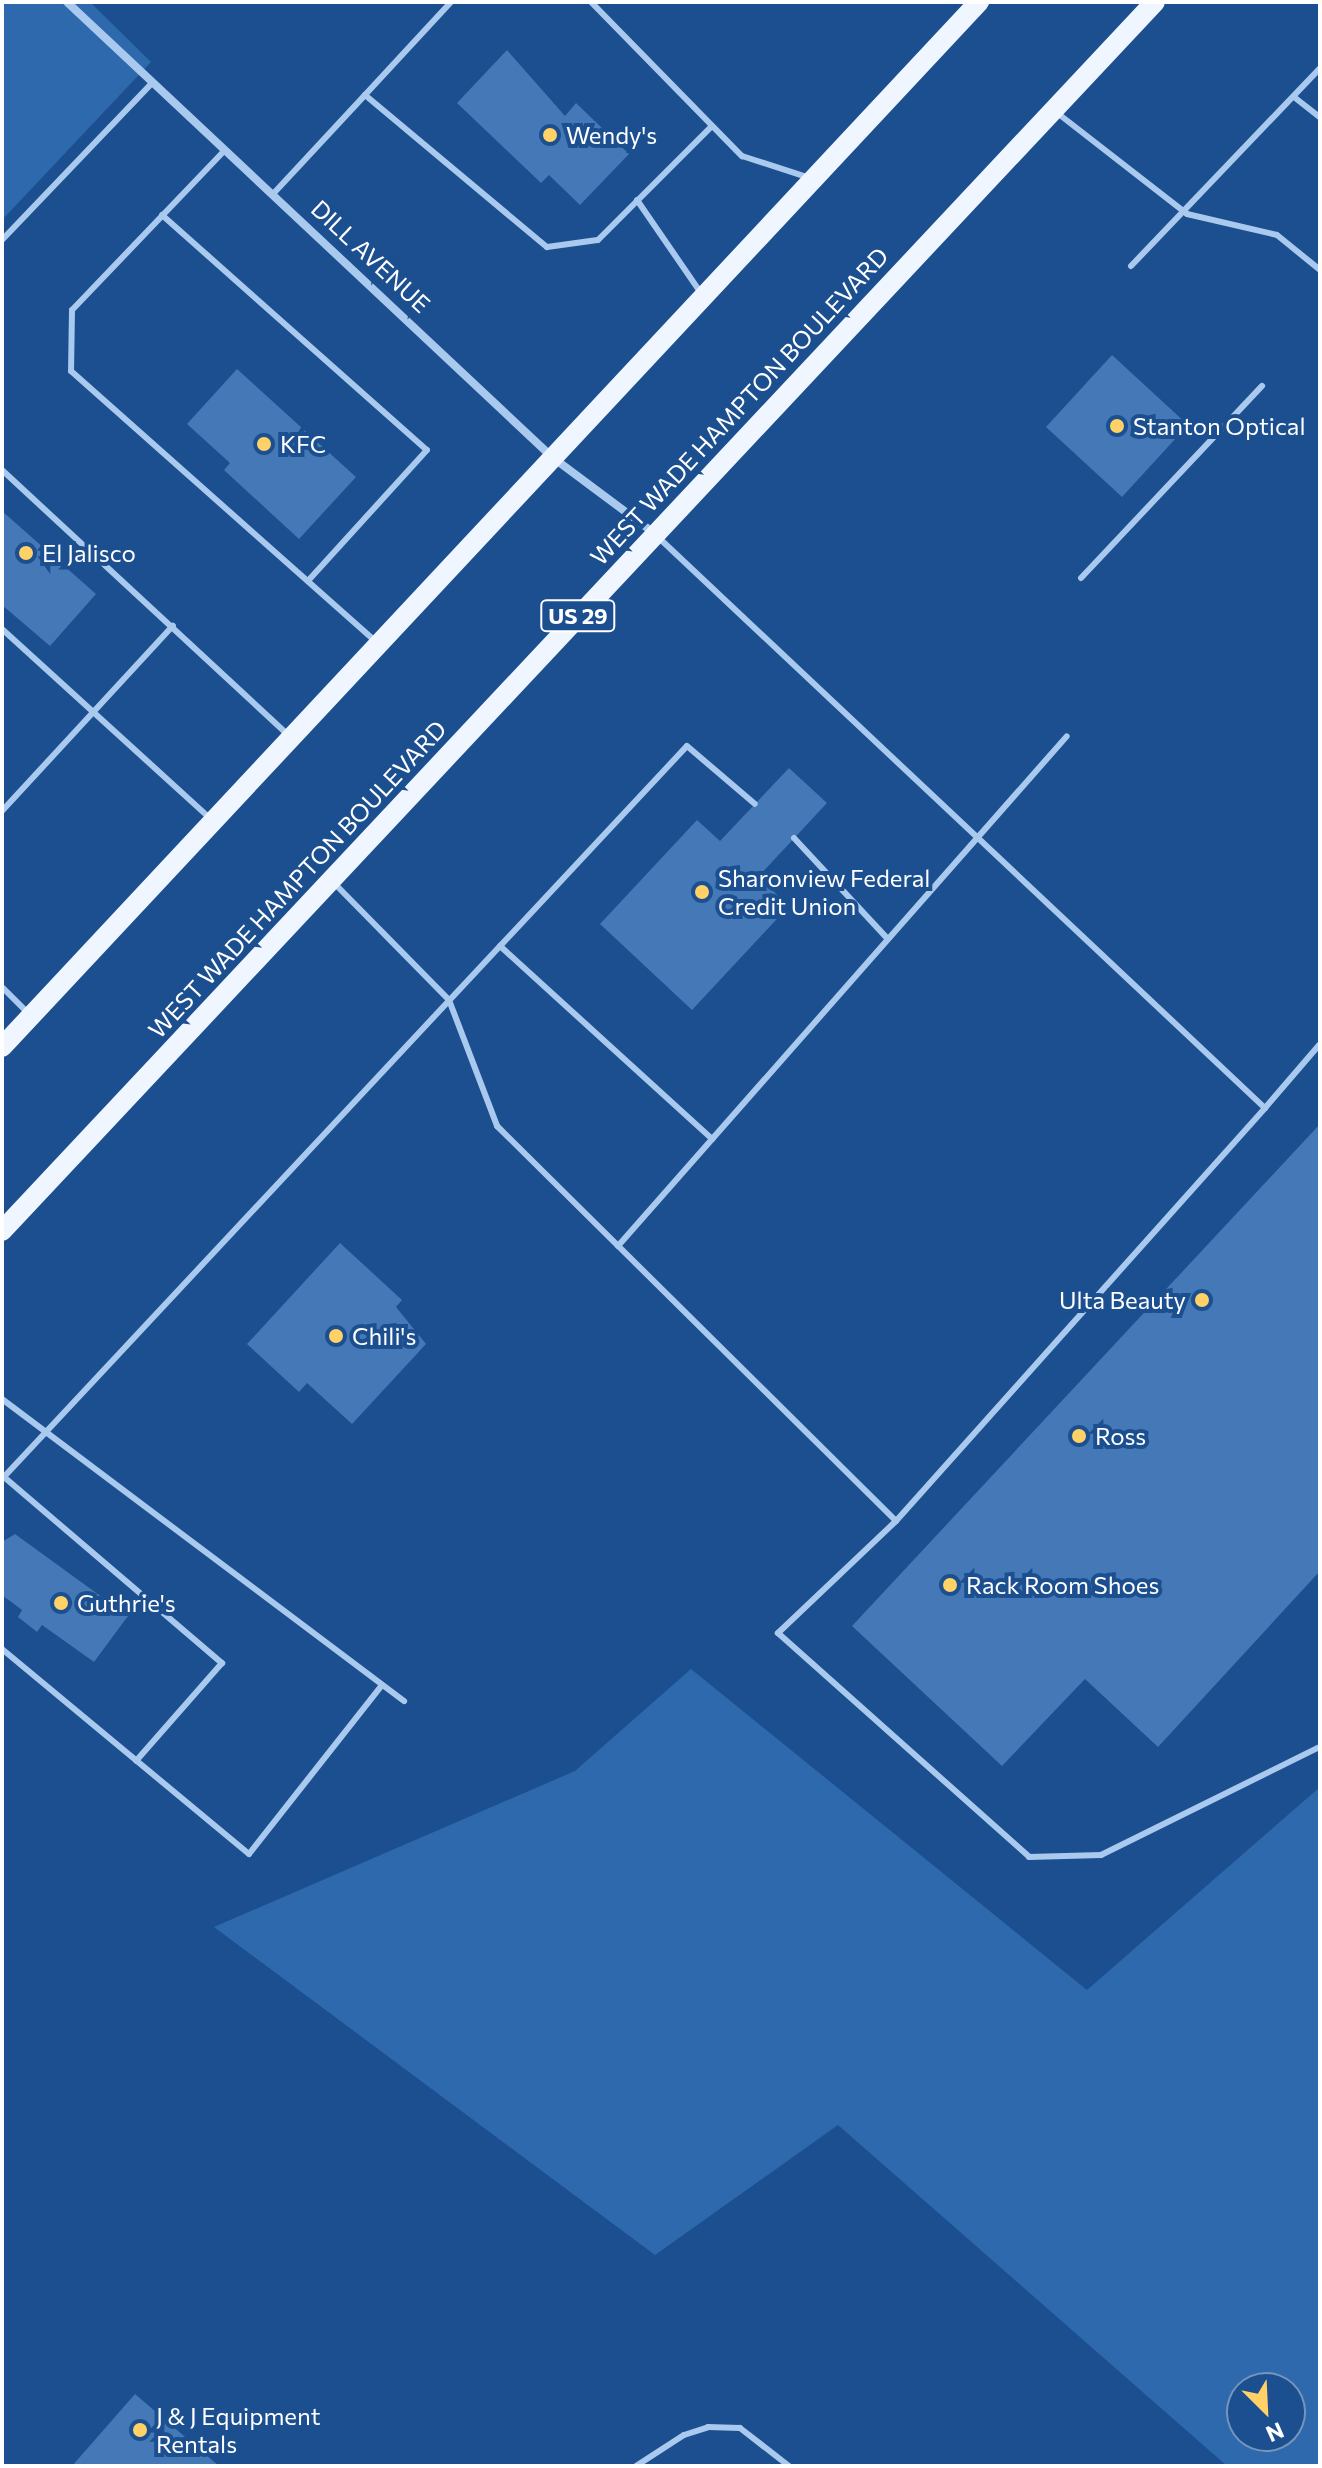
<!DOCTYPE html>
<style>
body{margin:0}
#map{position:relative;width:1322px;height:2468px;overflow:hidden;background:#1b4f8f;font-family:Commissioner,sans-serif}
div>[style]{position:absolute}
.green>*{inset:0;background:#2e69ad}
.building>*{inset:0;background:#4478b7}
.lane>*{height:6px;margin:-3px;padding:0 3px;transform-origin:3px;border-radius:3px;background:#a9c9ee}
.street>*{height:8px;margin:-4px;padding:0 4px;transform-origin:4px;border-radius:4px;background:#a9c9ee}
.primary>*{height:20px;margin:-10px;padding:0 10px;transform-origin:10px;border-radius:10px;background:#f0f6ff}
.dots>*{width:22px;height:22px;translate:-50% -50%;box-sizing:border-box;border:4px solid #1b4f8f;border-radius:50%}
span{translate:-50% -50%;white-space:nowrap;text-align:center;line-height:1.15;-webkit-text-stroke:8px #1b4f8f;paint-order:stroke}
.shield-label span{padding:2px 6px;background:#1b4f8f;border:2px solid;border-radius:6px;-webkit-text-stroke-width:0}
.shield-label{font-size:22px;color:#fff;font-weight:700}
.poi-label{font-size:24px;color:#fff}
.left{translate:0 -50%;text-align:left}
.right{translate:-100% -50%;text-align:right}
.street-label{font-size:24px;color:#fff}
.frame{position:absolute;inset:0;border:4px solid #fff;pointer-events:none}
.north{position:absolute;left:1226px;top:2372px;width:80px;height:80px;box-sizing:border-box;background:#1b4f8f;border:2px solid #7695bc;border-radius:50%;rotate:156deg;font-size:22px;font-weight:700;line-height:32px;text-align:center;color:#fff}
.north::after{content:'';display:block;margin:auto;width:28px;height:36px;background:#ffd166;clip-path:polygon(50% 0,100% 100%,50% 72%,0 100%)}
</style>
<div id="map">
<div class="green">
<i style="clip-path:polygon(2px 2px,90px 2px,151px 62px,2px 220px)"></i>
<i style="clip-path:polygon(evenodd,691px 1669px,1087px 1990px,1320px 1787px,1320px 2466px,1227px 2466px,838px 2125px,655px 2255px,214px 1927px,575px 1771px,691px 1669px,1242px 2388px,1290px 2388px,1290px 2436px,1242px 2436px,1242px 2388px)"></i>
</div>
<div class="building">
<i style="clip-path:polygon(507px 50px,565px 116px,576px 103px,629px 154px,580px 205px,549px 175px,541px 183px,457px 103px)"></i>
<i style="clip-path:polygon(1112px 355px,1188px 425px,1122px 497px,1046px 427px)"></i>
<i style="clip-path:polygon(237px 369px,356px 477px,299px 539px,224px 470px,230px 463px,187px 424px)"></i>
<i style="clip-path:polygon(2px 511px,96px 594px,50px 646px,2px 605px)"></i>
<i style="clip-path:polygon(789px 768px,827px 803px,758px 877px,789px 906px,692px 1010px,600px 924px,697px 820px,720px 841px)"></i>
<i style="clip-path:polygon(1320px 1124px,1320px 1571px,1158px 1747px,1085px 1679px,1002px 1766px,852px 1626px)"></i>
<i style="clip-path:polygon(340px 1243px,402px 1300px,396px 1307px,426px 1344px,352px 1424px,307px 1383px,299px 1392px,247px 1344px)"></i>
<i style="clip-path:polygon(15px 1534px,128px 1616px,94px 1662px,42px 1625px,37px 1632px,18px 1617px,22px 1610px,2px 1595px,2px 1542px)"></i>
<i style="clip-path:polygon(135px 2394px,219px 2466px,72px 2466px)"></i>
</div>
<div class="lane">
<i style="left:451px;top:2px;width:127px;rotate:132.8deg"></i>
<i style="left:365px;top:95px;width:237px;rotate:39.9deg"></i>
<i style="left:547px;top:247px;width:51px;rotate:-7.8deg"></i>
<i style="left:598px;top:240px;width:161px;rotate:-45deg"></i>
<i style="left:591px;top:2px;width:216px;rotate:45.6deg"></i>
<i style="left:742px;top:156px;width:71px;rotate:17.9deg"></i>
<i style="left:1294px;top:97px;width:33px;rotate:38deg"></i>
<i style="left:1056px;top:112px;width:166px;rotate:37.9deg"></i>
<i style="left:1187px;top:214px;width:92px;rotate:13.1deg"></i>
<i style="left:1277px;top:235px;width:55px;rotate:39.1deg"></i>
<i style="left:225px;top:150px;width:221px;rotate:133.7deg"></i>
<i style="left:72px;top:310px;width:61px;rotate:90.9deg"></i>
<i style="left:71px;top:371px;width:409px;rotate:41.6deg"></i>
<i style="left:273px;top:194px;width:135px;rotate:-47.1deg"></i>
<i style="left:637px;top:200px;width:113px;rotate:55.5deg"></i>
<i style="left:162px;top:215px;width:354px;rotate:41.6deg"></i>
<i style="left:427px;top:450px;width:177px;rotate:132.3deg"></i>
<i style="left:2px;top:240px;width:217px;rotate:-46.3deg"></i>
<i style="left:1131px;top:266px;width:274px;rotate:-46.3deg"></i>
<i style="left:2px;top:470px;width:390px;rotate:42.8deg"></i>
<i style="left:659px;top:538px;width:832px;rotate:43.25deg"></i>
<i style="left:1265px;top:1108px;width:84px;rotate:-49.3deg"></i>
<i style="left:1081px;top:578px;width:264px;rotate:-46.7deg"></i>
<i style="left:2px;top:629px;width:281px;rotate:42.3deg"></i>
<i style="left:2px;top:811px;width:252px;rotate:-47.3deg"></i>
<i style="left:794px;top:838px;width:138px;rotate:47.1deg"></i>
<i style="left:334px;top:883px;width:164px;rotate:45.5deg"></i>
<i style="left:449px;top:1000px;width:135px;rotate:69.1deg"></i>
<i style="left:497px;top:1126px;width:561px;rotate:44.71deg"></i>
<i style="left:896px;top:1521px;width:554px;rotate:-48.22deg"></i>
<i style="left:500px;top:946px;width:287px;rotate:42.3deg"></i>
<i style="left:2px;top:987px;width:37px;rotate:45deg"></i>
<i style="left:618px;top:1246px;width:679px;rotate:-48.64deg"></i>
<i style="left:2px;top:1399px;width:503px;rotate:36.92deg"></i>
<i style="left:4px;top:1477px;width:287px;rotate:40.5deg"></i>
<i style="left:222px;top:1663px;width:130px;rotate:131.3deg"></i>
<i style="left:2px;top:1479px;width:1003px;rotate:-46.94deg"></i>
<i style="left:687px;top:746px;width:89px;rotate:40.5deg"></i>
<i style="left:896px;top:1521px;width:163px;rotate:136.5deg"></i>
<i style="left:778px;top:1633px;width:336px;rotate:41.7deg"></i>
<i style="left:1029px;top:1857px;width:72px;rotate:-1.6deg"></i>
<i style="left:1101px;top:1855px;width:244px;rotate:-26.3deg"></i>
<i style="left:2px;top:1649px;width:321px;rotate:39.7deg"></i>
<i style="left:249px;top:1854px;width:215px;rotate:-51.8deg"></i>
<i style="left:636px;top:2466px;width:57px;rotate:-32.9deg"></i>
<i style="left:684px;top:2435px;width:25px;rotate:-18deg"></i>
<i style="left:708px;top:2427px;width:32px;rotate:2deg"></i>
<i style="left:740px;top:2428px;width:62px;rotate:37.8deg"></i>
</div>
<div class="street">
<i style="left:67px;top:2px;width:665px;rotate:43.17deg"></i>
<i style="left:552px;top:457px;width:127px;rotate:36.7deg"></i>
</div>
<div class="primary">
<i style="left:2px;top:1047px;width:1431px;rotate:-46.93deg"></i>
<i style="left:2px;top:1231px;width:1685px;rotate:-46.83deg"></i>
</div>
<div class="dots">
<i style="left:550px;top:135px;background:#ffd166"></i>
<i style="left:1117px;top:426px;background:#ffd166"></i>
<i style="left:264px;top:444px;background:#ffd166"></i>
<i style="left:26px;top:553px;background:#ffd166"></i>
<i style="left:702px;top:892px;background:#ffd166"></i>
<i style="left:1202px;top:1300px;background:#ffd166"></i>
<i style="left:336px;top:1336px;background:#ffd166"></i>
<i style="left:1079px;top:1436px;background:#ffd166"></i>
<i style="left:950px;top:1585px;background:#ffd166"></i>
<i style="left:61px;top:1603px;background:#ffd166"></i>
<i style="left:140px;top:2430px;background:#ffd166"></i>
</div>
<div class="shield-label">
<span style="left:578px;top:616px">US 29</span>
</div>
<div class="poi-label">
<span class="left" style="left:566px;top:135px">Wendy's</span>
<span class="left" style="left:1133px;top:426px">Stanton Optical</span>
<span class="left" style="left:280px;top:444px">KFC</span>
<span class="left" style="left:42px;top:553px">El Jalisco</span>
<span class="left" style="left:718px;top:892px">Sharonview Federal<br>Credit Union</span>
<span class="right" style="left:1186px;top:1300px">Ulta Beauty</span>
<span class="left" style="left:352px;top:1336px">Chili's</span>
<span class="left" style="left:1095px;top:1436px">Ross</span>
<span class="left" style="left:966px;top:1585px">Rack Room Shoes</span>
<span class="left" style="left:77px;top:1603px">Guthrie's</span>
<span class="left" style="left:156px;top:2430px">J &amp; J Equipment<br>Rentals</span>
</div>
<div class="street-label">
<span style="left:371px;top:256px;rotate:43deg">DILL AVENUE</span>
<span style="left:739px;top:406px;rotate:-47deg">WEST WADE HAMPTON BOULEVARD</span>
<span style="left:297px;top:879px;rotate:-47deg">WEST WADE HAMPTON BOULEVARD</span>
</div>
<div class="frame"></div>
<div class="north">N</div>
</div>
